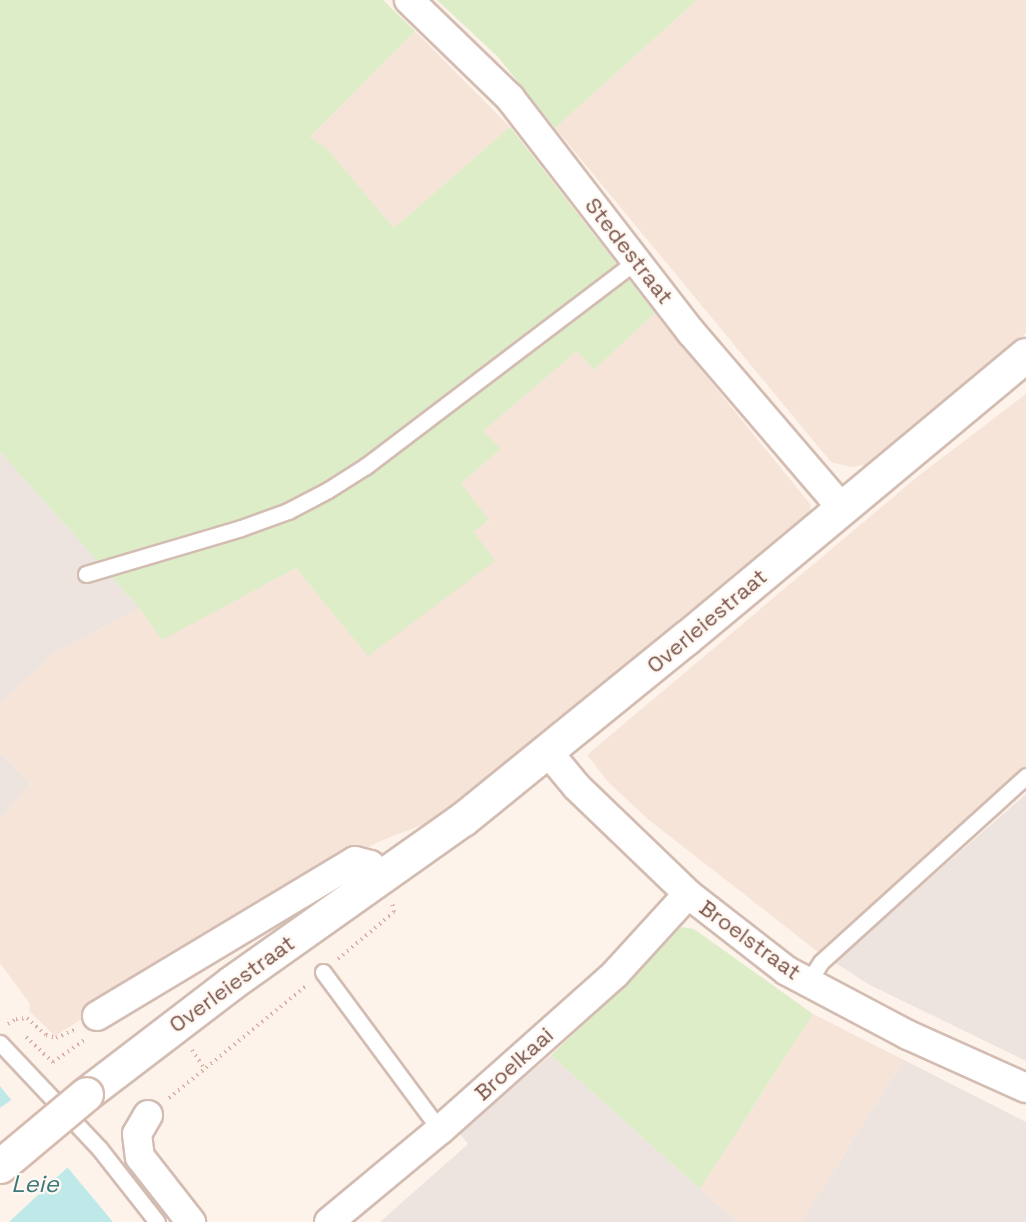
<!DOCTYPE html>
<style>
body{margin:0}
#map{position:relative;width:1026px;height:1222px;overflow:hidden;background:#fdf3eb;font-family:"Space Grotesk",sans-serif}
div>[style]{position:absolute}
.residential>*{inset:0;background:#f6e4d9}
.industrial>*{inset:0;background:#ede4e0}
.green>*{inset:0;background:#ddedc8}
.water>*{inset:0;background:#bee9e8}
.pier>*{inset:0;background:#fdf3eb}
.path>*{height:4px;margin-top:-2px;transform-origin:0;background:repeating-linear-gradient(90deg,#dab0a3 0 1.5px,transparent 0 6px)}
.roads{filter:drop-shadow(2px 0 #d3bcb2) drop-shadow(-2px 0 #d3bcb2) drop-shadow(0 2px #d3bcb2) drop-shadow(0 -2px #d3bcb2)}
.lane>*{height:15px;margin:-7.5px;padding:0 7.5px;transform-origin:7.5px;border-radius:7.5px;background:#fff}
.street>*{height:28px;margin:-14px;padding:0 14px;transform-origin:14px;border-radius:14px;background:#fff}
.secondary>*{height:33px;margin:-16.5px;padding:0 16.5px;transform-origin:16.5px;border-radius:16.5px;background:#fff}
.bridges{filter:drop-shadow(2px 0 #d7bbaf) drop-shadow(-2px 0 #d7bbaf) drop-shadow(0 2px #d7bbaf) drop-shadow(0 -2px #d7bbaf)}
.secondary-bridge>*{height:33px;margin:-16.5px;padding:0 16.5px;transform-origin:16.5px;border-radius:16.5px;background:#fff}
span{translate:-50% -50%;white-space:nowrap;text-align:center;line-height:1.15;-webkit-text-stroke:4.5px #fff8f2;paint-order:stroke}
.street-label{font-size:22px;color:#7b554c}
.water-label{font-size:24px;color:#3b7879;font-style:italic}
</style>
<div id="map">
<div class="residential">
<i style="clip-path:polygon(697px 0,1026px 0,1026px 333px,865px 465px,850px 467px,831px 462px,555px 128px)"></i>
<i style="clip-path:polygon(415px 31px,510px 127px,394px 228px,327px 150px,310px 137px)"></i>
<i style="clip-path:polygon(655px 313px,811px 505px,808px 522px,453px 813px,378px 842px,243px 917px,55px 1036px,29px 1011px,30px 1004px,0 963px,0 820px,30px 784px,0 753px,0 704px,53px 654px,139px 608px,162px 639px,296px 568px,368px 655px,473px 532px,489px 521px,461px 483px,501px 449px,482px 431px,577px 351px,594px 370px)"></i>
<i style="clip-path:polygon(1026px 394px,1026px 768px,818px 952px,649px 820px,609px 783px,587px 755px,917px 477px)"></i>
<i style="clip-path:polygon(813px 1014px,904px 1060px,801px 1222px,738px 1222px,700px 1189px)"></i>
</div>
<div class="industrial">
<i style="clip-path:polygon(0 452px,139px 608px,53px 654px,0 704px)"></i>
<i style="clip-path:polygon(0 753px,30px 784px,0 820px)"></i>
<i style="clip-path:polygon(1026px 794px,1026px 1061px,868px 984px,834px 962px)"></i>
<i style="clip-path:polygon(551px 1055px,700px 1189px,738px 1222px,380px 1222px,468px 1144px,459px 1133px)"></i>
<i style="clip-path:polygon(904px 1060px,1026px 1122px,1026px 1222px,801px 1222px)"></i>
</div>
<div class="green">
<i style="clip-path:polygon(0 0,383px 0,415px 31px,310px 137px,327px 149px,394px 228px,510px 127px,655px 313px,594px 370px,577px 351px,483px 431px,501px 449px,461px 483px,489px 520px,474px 532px,495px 561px,368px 656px,296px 568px,162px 640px,139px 608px,0 452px)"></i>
<i style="clip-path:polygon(437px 0,697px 0,555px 128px,498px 57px)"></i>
<i style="clip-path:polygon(681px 927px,694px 929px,813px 1014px,700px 1189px,551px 1055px,611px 999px,669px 936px)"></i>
</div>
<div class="water">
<i style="clip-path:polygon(0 1086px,8px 1096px,113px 1222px,0 1222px)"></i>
</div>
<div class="pier">
<i style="clip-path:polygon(14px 1098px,70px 1165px,9px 1222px,0 1222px,0 1108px)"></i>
</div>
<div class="path">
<i style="left:338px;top:959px;width:73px;rotate:-40deg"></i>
<i style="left:394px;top:912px;width:9px;rotate:-103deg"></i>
<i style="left:8px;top:1024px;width:9px;rotate:-32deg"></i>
<i style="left:16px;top:1019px;width:11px;rotate:-5deg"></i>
<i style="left:27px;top:1018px;width:25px;rotate:42deg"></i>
<i style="left:46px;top:1035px;width:10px;rotate:17deg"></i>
<i style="left:56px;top:1038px;width:22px;rotate:-24deg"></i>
<i style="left:26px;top:1037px;width:37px;rotate:43deg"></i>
<i style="left:53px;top:1062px;width:39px;rotate:-35deg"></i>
<i style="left:192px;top:1050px;width:23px;rotate:56deg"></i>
<i style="left:169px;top:1098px;width:178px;rotate:-39.3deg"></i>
</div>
<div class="roads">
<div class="lane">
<i style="left:86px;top:574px;width:162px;rotate:-16.5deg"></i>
<i style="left:241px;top:528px;width:50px;rotate:-19.9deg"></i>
<i style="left:288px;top:511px;width:45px;rotate:-27.7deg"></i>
<i style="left:328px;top:490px;width:45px;rotate:-32.3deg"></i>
<i style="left:366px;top:466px;width:339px;rotate:-37.2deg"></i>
<i style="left:323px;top:972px;width:197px;rotate:53.5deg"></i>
<i style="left:808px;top:982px;width:24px;rotate:-57deg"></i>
<i style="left:821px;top:962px;width:277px;rotate:-42.2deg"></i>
<i style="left:0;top:1043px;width:144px;rotate:46.7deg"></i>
<i style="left:99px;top:1148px;width:94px;rotate:51.9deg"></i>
</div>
<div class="street">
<i style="left:409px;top:0;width:141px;rotate:44.1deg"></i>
<i style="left:510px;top:98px;width:296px;rotate:52.3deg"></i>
<i style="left:691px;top:332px;width:232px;rotate:49.4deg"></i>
<i style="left:548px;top:752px;width:45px;rotate:50.4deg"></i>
<i style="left:577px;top:787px;width:154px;rotate:43.9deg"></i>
<i style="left:688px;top:894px;width:125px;rotate:37.9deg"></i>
<i style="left:787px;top:971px;width:137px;rotate:27.9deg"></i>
<i style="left:908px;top:1035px;width:129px;rotate:24.2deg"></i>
<i style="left:97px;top:1016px;width:301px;rotate:-31deg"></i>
<i style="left:355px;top:861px;width:16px;rotate:15deg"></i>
<i style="left:370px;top:865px;width:17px;rotate:50deg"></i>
<i style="left:148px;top:1115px;width:22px;rotate:120deg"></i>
<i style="left:137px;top:1134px;width:23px;rotate:83deg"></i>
<i style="left:140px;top:1157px;width:83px;rotate:51.9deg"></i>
<i style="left:329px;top:1222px;width:144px;rotate:-39.7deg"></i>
<i style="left:440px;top:1130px;width:234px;rotate:-41.7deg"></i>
<i style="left:615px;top:974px;width:108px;rotate:-47.6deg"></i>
</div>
<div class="secondary">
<i style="left:86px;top:1094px;width:183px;rotate:-37.4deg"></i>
<i style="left:231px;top:983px;width:284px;rotate:-35.3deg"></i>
<i style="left:463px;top:819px;width:287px;rotate:-39.1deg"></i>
<i style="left:686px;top:638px;width:442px;rotate:-39.8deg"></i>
</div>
</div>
<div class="bridges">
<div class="secondary-bridge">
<i style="left:0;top:1166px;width:112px;rotate:-39.9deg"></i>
</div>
</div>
<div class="street-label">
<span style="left:629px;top:251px;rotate:52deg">Stedestraat</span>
<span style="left:707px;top:621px;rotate:-40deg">Overleiestraat</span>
<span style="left:750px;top:940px;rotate:36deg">Broelstraat</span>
<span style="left:232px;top:984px;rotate:-36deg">Overleiestraat</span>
<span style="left:514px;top:1064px;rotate:-42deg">Broelkaai</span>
</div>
<div class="water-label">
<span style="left:35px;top:1184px">Leie</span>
</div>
</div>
